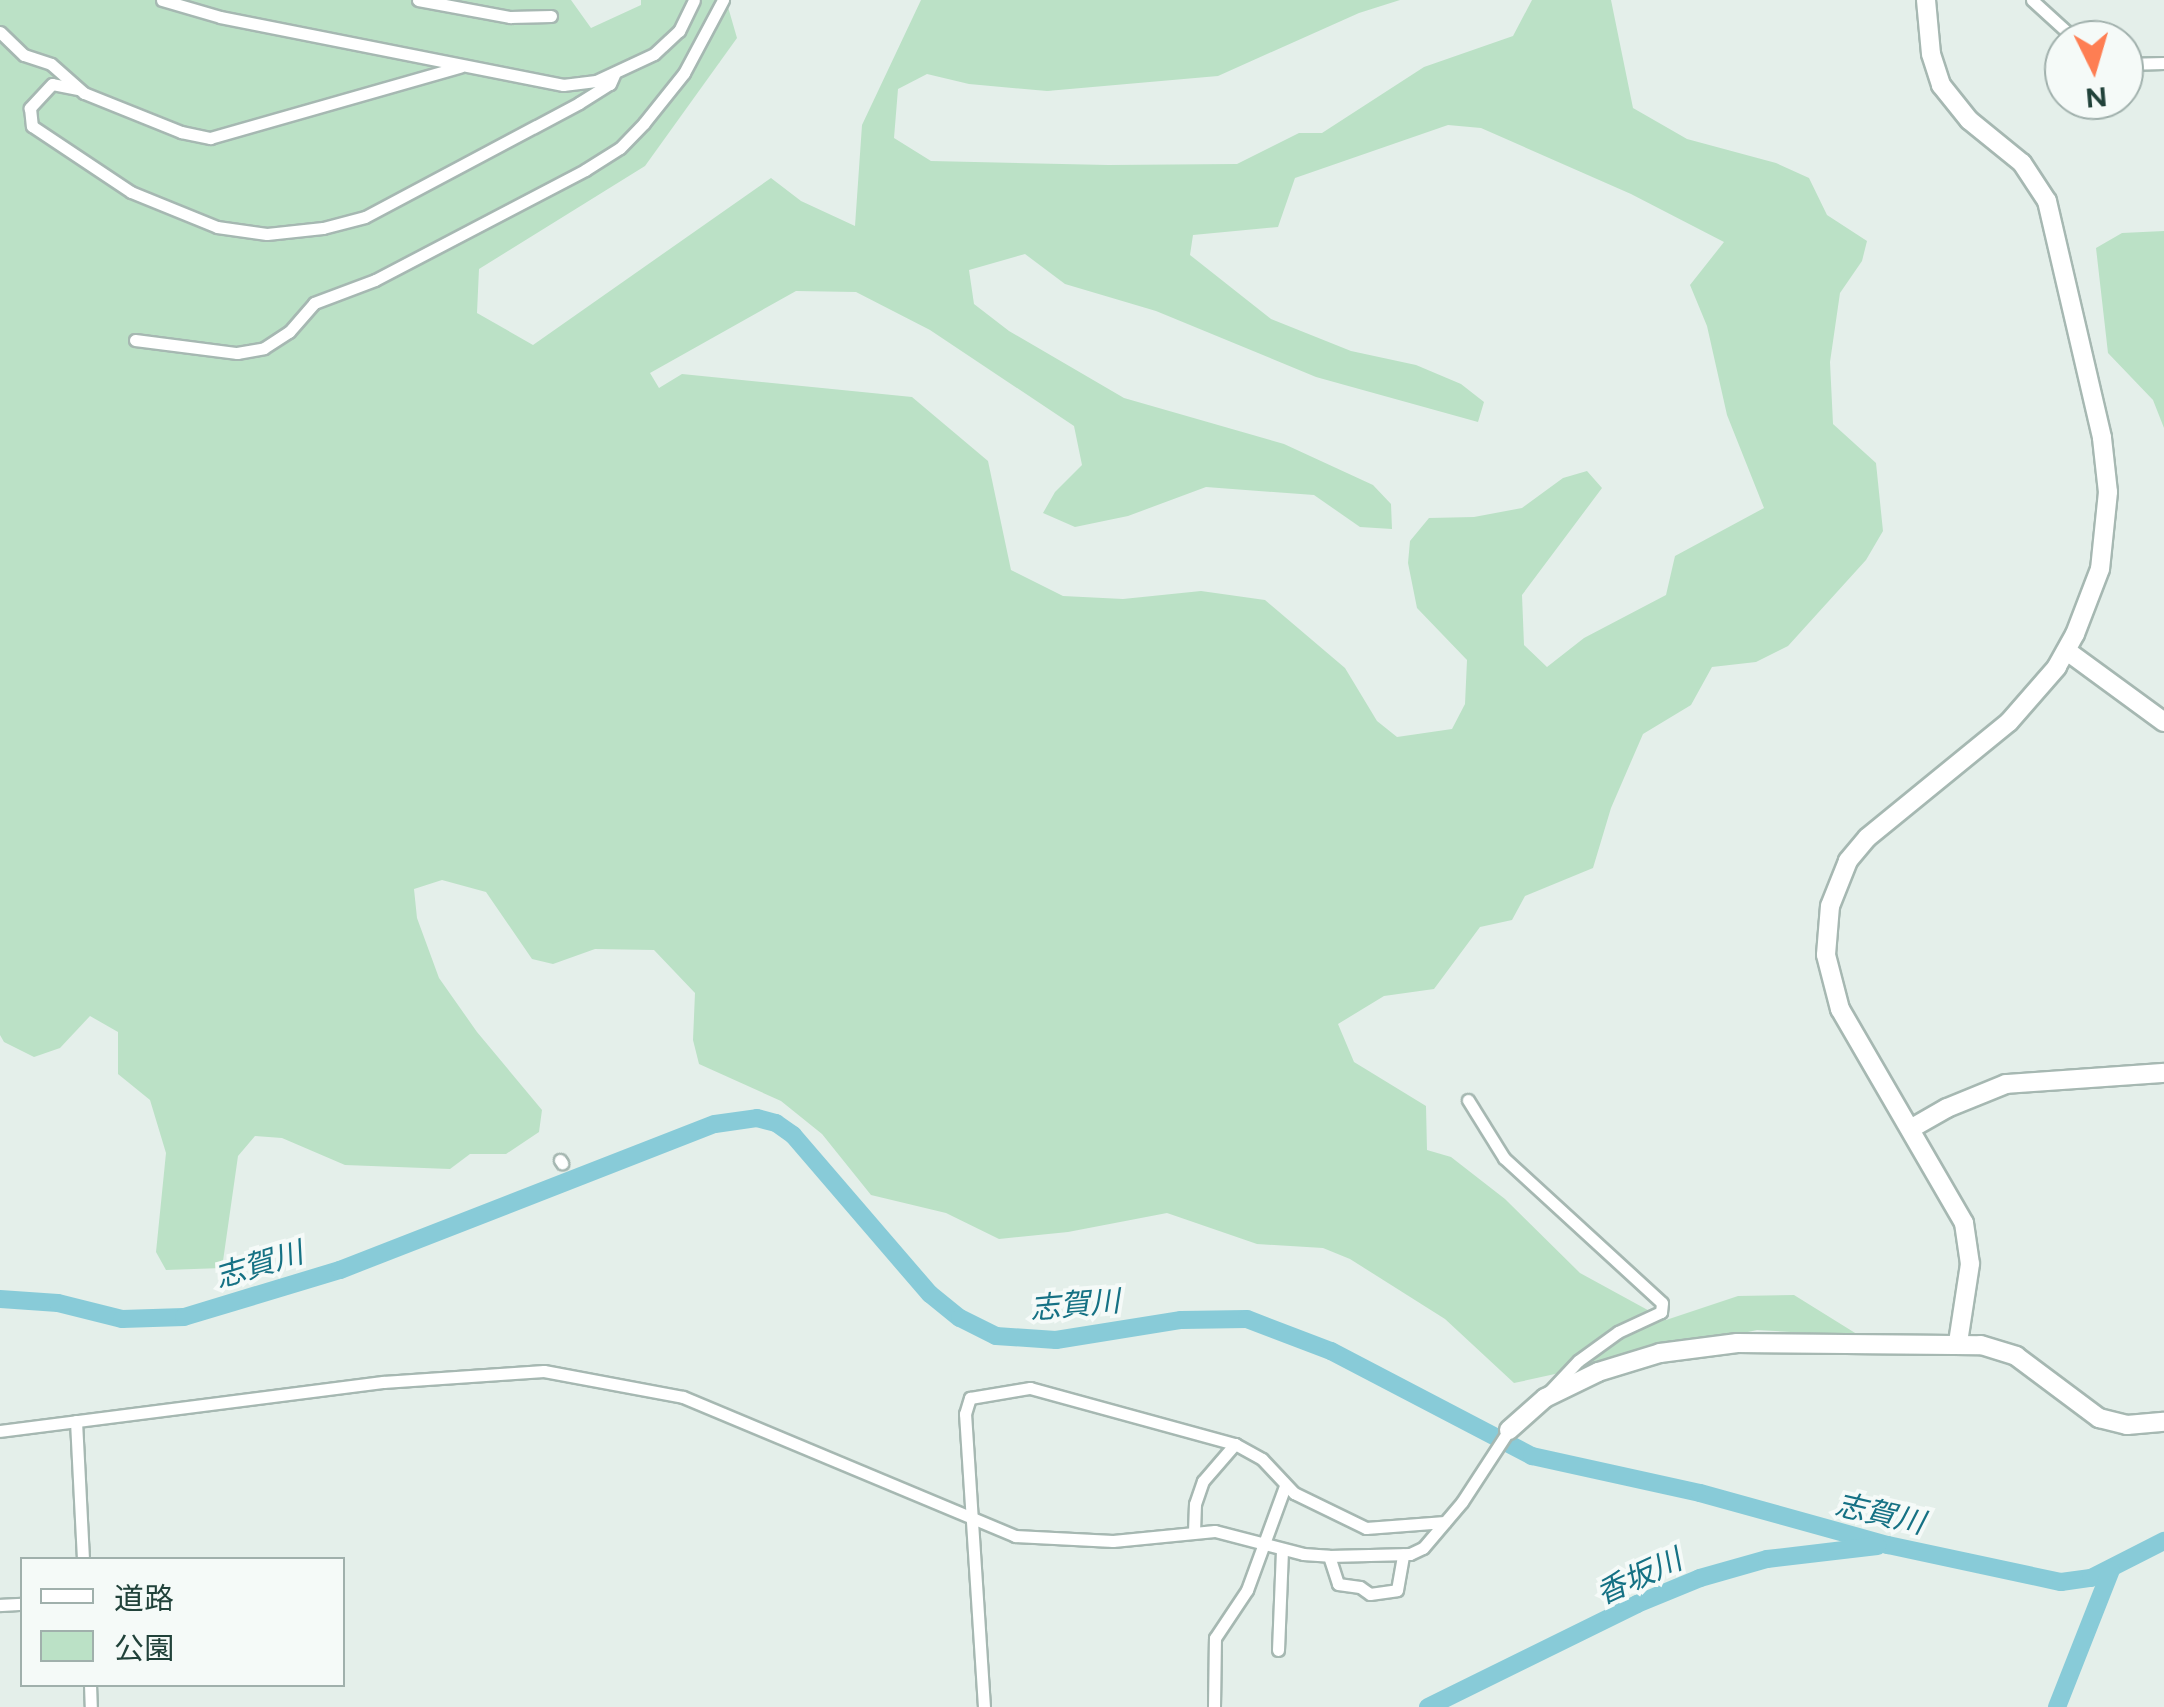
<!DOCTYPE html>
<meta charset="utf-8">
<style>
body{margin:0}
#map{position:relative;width:2164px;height:1707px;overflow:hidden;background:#e4efea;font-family:Figtree,"Noto Sans JP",sans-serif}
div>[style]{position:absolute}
.green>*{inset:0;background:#bbe1c6}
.river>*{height:18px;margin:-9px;padding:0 9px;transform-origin:9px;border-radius:9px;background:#88cbd8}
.roads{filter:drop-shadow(2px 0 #a6b8b2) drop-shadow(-2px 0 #a6b8b2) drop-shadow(0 2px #a6b8b2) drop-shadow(0 -2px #a6b8b2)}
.street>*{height:11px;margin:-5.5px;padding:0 5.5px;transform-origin:5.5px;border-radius:5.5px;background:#fff}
.secondary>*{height:18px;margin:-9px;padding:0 9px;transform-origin:9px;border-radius:9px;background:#fff}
span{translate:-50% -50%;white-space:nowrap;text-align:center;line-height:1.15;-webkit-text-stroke:8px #f5faf8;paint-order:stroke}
.water-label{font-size:30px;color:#157184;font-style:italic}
.legend{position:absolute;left:20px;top:1557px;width:325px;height:130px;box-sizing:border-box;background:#f5faf8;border:2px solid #a0b0ac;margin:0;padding:12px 18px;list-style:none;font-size:30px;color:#21423a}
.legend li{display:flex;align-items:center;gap:20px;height:50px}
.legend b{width:50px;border:2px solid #a0b0ac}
.north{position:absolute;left:2044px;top:20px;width:100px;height:100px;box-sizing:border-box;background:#f5faf8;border:2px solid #a0b0ac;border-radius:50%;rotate:175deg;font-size:28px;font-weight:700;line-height:40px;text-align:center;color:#21423a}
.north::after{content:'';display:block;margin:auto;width:35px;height:45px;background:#fe7e53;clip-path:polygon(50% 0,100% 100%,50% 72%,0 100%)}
</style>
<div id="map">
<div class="green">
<i style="clip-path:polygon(evenodd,0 0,571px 0,591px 28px,641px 5px,641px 0,726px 0,737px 38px,645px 166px,479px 269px,477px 313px,533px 345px,771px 178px,801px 201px,855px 226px,862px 125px,921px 0,1400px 0,1359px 13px,1218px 76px,1047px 91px,969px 84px,927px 74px,898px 89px,894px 138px,931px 161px,1108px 165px,1237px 164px,1299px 133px,1322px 133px,1424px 67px,1513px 36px,1532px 0,1611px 0,1633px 108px,1687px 139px,1776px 163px,1809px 178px,1827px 215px,1867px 241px,1862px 261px,1840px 293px,1830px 362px,1833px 424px,1876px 463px,1883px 531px,1866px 560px,1788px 646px,1756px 662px,1712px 667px,1691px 705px,1643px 734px,1611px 808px,1593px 868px,1525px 896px,1512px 920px,1480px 927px,1434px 989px,1384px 996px,1338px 1024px,1354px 1062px,1426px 1106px,1427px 1150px,1451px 1157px,1505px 1199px,1580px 1273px,1666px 1320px,1738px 1296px,1794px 1295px,1860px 1336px,1757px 1330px,1514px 1383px,1445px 1319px,1350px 1259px,1323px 1248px,1257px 1244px,1167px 1213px,1068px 1232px,999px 1239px,946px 1213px,871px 1195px,822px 1134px,781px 1101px,699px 1064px,693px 1040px,695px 993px,654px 950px,595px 949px,553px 964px,532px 959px,486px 892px,442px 880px,414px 889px,417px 918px,439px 978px,477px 1032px,542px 1110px,539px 1132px,506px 1154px,470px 1154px,450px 1169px,345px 1165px,282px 1138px,255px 1136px,238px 1156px,222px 1268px,166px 1270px,156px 1252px,166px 1153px,150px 1100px,118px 1074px,118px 1032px,90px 1016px,60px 1048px,34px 1057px,4px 1042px,0 1035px,0 0,1448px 125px,1481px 128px,1631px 194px,1724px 242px,1690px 285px,1707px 326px,1727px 415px,1764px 508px,1675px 556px,1666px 595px,1584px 638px,1547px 667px,1524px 645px,1522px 595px,1602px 488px,1587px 471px,1563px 478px,1522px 508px,1474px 517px,1429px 518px,1410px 541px,1408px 563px,1417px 608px,1467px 660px,1465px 704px,1452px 729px,1397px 737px,1377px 721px,1345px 668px,1265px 600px,1201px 591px,1123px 599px,1063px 596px,1011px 570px,988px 461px,912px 397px,682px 374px,659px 388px,650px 373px,796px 291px,856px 292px,930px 330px,1074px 426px,1082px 465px,1055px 492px,1043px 513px,1075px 527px,1128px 516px,1206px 487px,1314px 495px,1360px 527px,1392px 529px,1391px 504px,1373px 485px,1284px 444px,1124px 398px,1009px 331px,974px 304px,969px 270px,1025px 254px,1065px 284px,1156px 311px,1316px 377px,1478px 422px,1484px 402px,1461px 384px,1416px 365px,1351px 351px,1271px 319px,1190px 255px,1193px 235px,1278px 227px,1295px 178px,1448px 125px)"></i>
<i style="clip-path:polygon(2164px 231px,2164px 428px,2153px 400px,2108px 353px,2096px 248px,2122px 233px)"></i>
</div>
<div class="river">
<i style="left:0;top:1299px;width:58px;rotate:3.9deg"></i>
<i style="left:58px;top:1303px;width:66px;rotate:14deg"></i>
<i style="left:122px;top:1319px;width:62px;rotate:-1.8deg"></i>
<i style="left:184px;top:1317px;width:163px;rotate:-16.8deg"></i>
<i style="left:340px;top:1270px;width:402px;rotate:-21.3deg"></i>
<i style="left:715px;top:1124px;width:42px;rotate:-8.1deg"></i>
<i style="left:757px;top:1118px;width:20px;rotate:15deg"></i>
<i style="left:776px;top:1123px;width:21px;rotate:35deg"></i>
<i style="left:793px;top:1135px;width:210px;rotate:49.3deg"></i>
<i style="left:930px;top:1294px;width:38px;rotate:39deg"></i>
<i style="left:960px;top:1318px;width:40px;rotate:26.6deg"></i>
<i style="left:996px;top:1336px;width:60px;rotate:3.8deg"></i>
<i style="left:1056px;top:1340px;width:127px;rotate:-9.1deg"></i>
<i style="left:1181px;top:1320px;width:66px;rotate:-0.9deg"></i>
<i style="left:1247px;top:1319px;width:90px;rotate:20.9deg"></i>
<i style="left:1331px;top:1351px;width:227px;rotate:27.6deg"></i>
<i style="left:1532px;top:1456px;width:172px;rotate:12.4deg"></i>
<i style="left:1700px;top:1493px;width:195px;rotate:15.5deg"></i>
<i style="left:1888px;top:1545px;width:177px;rotate:12.1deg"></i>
<i style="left:2061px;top:1582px;width:30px;rotate:-8deg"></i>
<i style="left:2091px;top:1578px;width:82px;rotate:-26.9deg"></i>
<i style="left:1428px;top:1707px;width:233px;rotate:-26.2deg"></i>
<i style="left:1637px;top:1604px;width:68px;rotate:-22.4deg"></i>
<i style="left:1700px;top:1578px;width:70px;rotate:-15.8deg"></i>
<i style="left:1767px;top:1559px;width:111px;rotate:-6.7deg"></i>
<i style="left:2057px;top:1707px;width:147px;rotate:-68.5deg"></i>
</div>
<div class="roads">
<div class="street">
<i style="left:162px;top:0;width:60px;rotate:16.3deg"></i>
<i style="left:220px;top:17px;width:350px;rotate:11.2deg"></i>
<i style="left:563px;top:85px;width:33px;rotate:-7deg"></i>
<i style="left:596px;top:81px;width:64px;rotate:-25deg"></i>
<i style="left:654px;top:54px;width:34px;rotate:-43deg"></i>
<i style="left:679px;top:31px;width:34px;rotate:-64deg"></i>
<i style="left:418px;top:0;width:94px;rotate:10.5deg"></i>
<i style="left:510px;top:17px;width:41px;rotate:-1.4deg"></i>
<i style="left:2032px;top:0;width:59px;rotate:42.3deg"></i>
<i style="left:0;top:32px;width:33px;rotate:44deg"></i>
<i style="left:24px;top:55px;width:28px;rotate:18deg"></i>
<i style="left:51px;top:64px;width:44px;rotate:41.3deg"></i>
<i style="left:84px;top:93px;width:105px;rotate:21.9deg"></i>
<i style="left:181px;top:132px;width:30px;rotate:12deg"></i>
<i style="left:210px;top:138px;width:260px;rotate:-15.9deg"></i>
<i style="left:2124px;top:64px;width:40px;rotate:-1.4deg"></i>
<i style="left:78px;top:89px;width:26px;rotate:-169deg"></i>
<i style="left:52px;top:84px;width:33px;rotate:133deg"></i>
<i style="left:30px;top:108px;width:18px;rotate:84deg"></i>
<i style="left:32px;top:126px;width:119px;rotate:33.7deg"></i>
<i style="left:131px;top:192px;width:93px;rotate:22.1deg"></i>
<i style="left:217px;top:227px;width:50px;rotate:8deg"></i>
<i style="left:267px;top:234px;width:56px;rotate:-6.1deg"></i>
<i style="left:323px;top:228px;width:43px;rotate:-14.7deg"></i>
<i style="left:365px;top:217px;width:242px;rotate:-28deg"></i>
<i style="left:579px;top:103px;width:36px;rotate:-32deg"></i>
<i style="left:610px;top:84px;width:10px;rotate:-66deg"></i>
<i style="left:135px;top:340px;width:103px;rotate:7.3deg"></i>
<i style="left:237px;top:353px;width:27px;rotate:-10deg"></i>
<i style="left:264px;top:348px;width:30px;rotate:-33deg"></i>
<i style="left:289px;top:332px;width:38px;rotate:-49deg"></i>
<i style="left:314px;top:303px;width:65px;rotate:-20.7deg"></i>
<i style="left:375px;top:280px;width:237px;rotate:-27.6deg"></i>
<i style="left:585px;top:170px;width:41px;rotate:-32.2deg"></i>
<i style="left:620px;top:148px;width:35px;rotate:-46deg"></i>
<i style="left:644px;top:123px;width:64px;rotate:-51.3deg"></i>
<i style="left:684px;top:73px;width:83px;rotate:-61.9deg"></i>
<i style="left:1468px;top:1100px;width:68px;rotate:58.2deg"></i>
<i style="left:1504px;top:1158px;width:214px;rotate:42.5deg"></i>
<i style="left:1662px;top:1303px;width:9px;rotate:96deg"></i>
<i style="left:1661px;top:1312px;width:47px;rotate:155.1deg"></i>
<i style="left:1618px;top:1332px;width:49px;rotate:144.1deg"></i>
<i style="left:1578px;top:1361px;width:45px;rotate:133.2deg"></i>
<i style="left:560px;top:1160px;width:4px;rotate:56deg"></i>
<i style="left:76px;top:1421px;width:139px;rotate:87.1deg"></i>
<i style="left:0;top:1431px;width:386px;rotate:-7.3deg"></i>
<i style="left:383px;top:1382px;width:161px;rotate:-3.9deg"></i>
<i style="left:544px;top:1371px;width:141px;rotate:10.6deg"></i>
<i style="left:683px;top:1397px;width:360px;rotate:22.7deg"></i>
<i style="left:1015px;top:1536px;width:98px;rotate:2.9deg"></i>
<i style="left:1113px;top:1541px;width:102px;rotate:-5.6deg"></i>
<i style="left:1215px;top:1531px;width:91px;rotate:14.6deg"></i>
<i style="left:1303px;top:1554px;width:26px;rotate:4deg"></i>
<i style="left:1329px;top:1556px;width:81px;rotate:-1.4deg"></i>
<i style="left:1410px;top:1554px;width:14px;rotate:-25deg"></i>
<i style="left:1423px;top:1548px;width:60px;rotate:-49.7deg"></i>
<i style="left:1462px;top:1502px;width:86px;rotate:-56.9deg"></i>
<i style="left:1194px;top:1532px;width:28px;rotate:-88deg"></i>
<i style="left:1195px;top:1504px;width:24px;rotate:-71deg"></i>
<i style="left:1203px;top:1481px;width:49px;rotate:-49.1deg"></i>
<i style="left:1329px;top:1556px;width:29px;rotate:72deg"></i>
<i style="left:1338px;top:1584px;width:22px;rotate:8deg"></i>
<i style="left:1360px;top:1587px;width:12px;rotate:35deg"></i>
<i style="left:1370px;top:1594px;width:27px;rotate:-8deg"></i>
<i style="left:1397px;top:1590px;width:36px;rotate:-80deg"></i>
<i style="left:0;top:1605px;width:22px;rotate:-3deg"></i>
<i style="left:1278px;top:1650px;width:101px;rotate:-87.7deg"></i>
<i style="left:90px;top:1684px;width:23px;rotate:88deg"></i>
<i style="left:984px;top:1707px;width:294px;rotate:-93.7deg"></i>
<i style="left:965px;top:1414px;width:17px;rotate:-73deg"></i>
<i style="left:970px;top:1398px;width:61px;rotate:-9.5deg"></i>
<i style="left:1030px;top:1388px;width:213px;rotate:15.3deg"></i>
<i style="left:1235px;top:1444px;width:31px;rotate:29deg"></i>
<i style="left:1262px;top:1459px;width:47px;rotate:46.7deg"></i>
<i style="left:1294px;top:1493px;width:80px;rotate:25.9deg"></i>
<i style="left:1366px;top:1528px;width:79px;rotate:-4.3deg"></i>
<i style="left:1214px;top:1707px;width:69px;rotate:-89.2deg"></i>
<i style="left:1215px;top:1638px;width:58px;rotate:-56.3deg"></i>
<i style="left:1247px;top:1590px;width:111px;rotate:-69.9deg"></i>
</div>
<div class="secondary">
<i style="left:1926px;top:0;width:54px;rotate:84.7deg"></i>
<i style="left:1931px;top:54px;width:33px;rotate:72deg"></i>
<i style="left:1941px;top:85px;width:45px;rotate:51.3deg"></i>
<i style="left:1969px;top:120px;width:68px;rotate:39.1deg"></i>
<i style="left:2022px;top:163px;width:45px;rotate:56.7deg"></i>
<i style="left:2047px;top:201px;width:243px;rotate:76.9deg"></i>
<i style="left:2102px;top:438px;width:54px;rotate:83.7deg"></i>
<i style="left:2108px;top:492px;width:77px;rotate:95.9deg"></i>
<i style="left:2100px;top:569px;width:70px;rotate:111deg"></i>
<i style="left:2075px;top:634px;width:38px;rotate:119deg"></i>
<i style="left:2057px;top:667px;width:73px;rotate:131.1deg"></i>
<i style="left:2009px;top:722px;width:183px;rotate:140.8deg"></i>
<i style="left:1867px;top:838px;width:30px;rotate:130deg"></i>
<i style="left:1848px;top:861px;width:48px;rotate:111.8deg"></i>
<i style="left:1830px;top:906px;width:49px;rotate:94.7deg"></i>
<i style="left:1826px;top:955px;width:56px;rotate:75.5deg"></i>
<i style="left:1840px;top:1009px;width:247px;rotate:59.9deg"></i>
<i style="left:1964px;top:1223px;width:41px;rotate:81.7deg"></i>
<i style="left:1970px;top:1264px;width:79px;rotate:98.7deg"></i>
<i style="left:2067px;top:651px;width:120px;rotate:36.2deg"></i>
<i style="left:1912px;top:1128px;width:40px;rotate:-29.7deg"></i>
<i style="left:1947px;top:1108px;width:64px;rotate:-22.1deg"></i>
<i style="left:2006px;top:1084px;width:158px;rotate:-4deg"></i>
<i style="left:1509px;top:1430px;width:48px;rotate:-41.6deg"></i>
<i style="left:1545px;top:1398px;width:59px;rotate:-26.1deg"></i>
<i style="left:1598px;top:1372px;width:65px;rotate:-17deg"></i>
<i style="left:1660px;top:1353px;width:78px;rotate:-7.4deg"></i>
<i style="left:1737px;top:1343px;width:244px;rotate:0.5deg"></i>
<i style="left:1981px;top:1345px;width:37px;rotate:17deg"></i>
<i style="left:2016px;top:1356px;width:104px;rotate:36.8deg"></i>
<i style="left:2099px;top:1418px;width:29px;rotate:14deg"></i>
<i style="left:2127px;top:1425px;width:37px;rotate:-5deg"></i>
</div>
</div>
<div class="water-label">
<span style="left:259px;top:1265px;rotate:-17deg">志賀川</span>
<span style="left:1075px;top:1305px;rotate:-5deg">志賀川</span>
<span style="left:1880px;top:1514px;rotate:13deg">志賀川</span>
<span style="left:1639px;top:1577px;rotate:-25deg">香坂川</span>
</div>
<ul class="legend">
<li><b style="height:12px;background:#fff"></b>道路</li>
<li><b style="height:28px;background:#bbe1c6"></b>公園</li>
</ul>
<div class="north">N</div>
</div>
